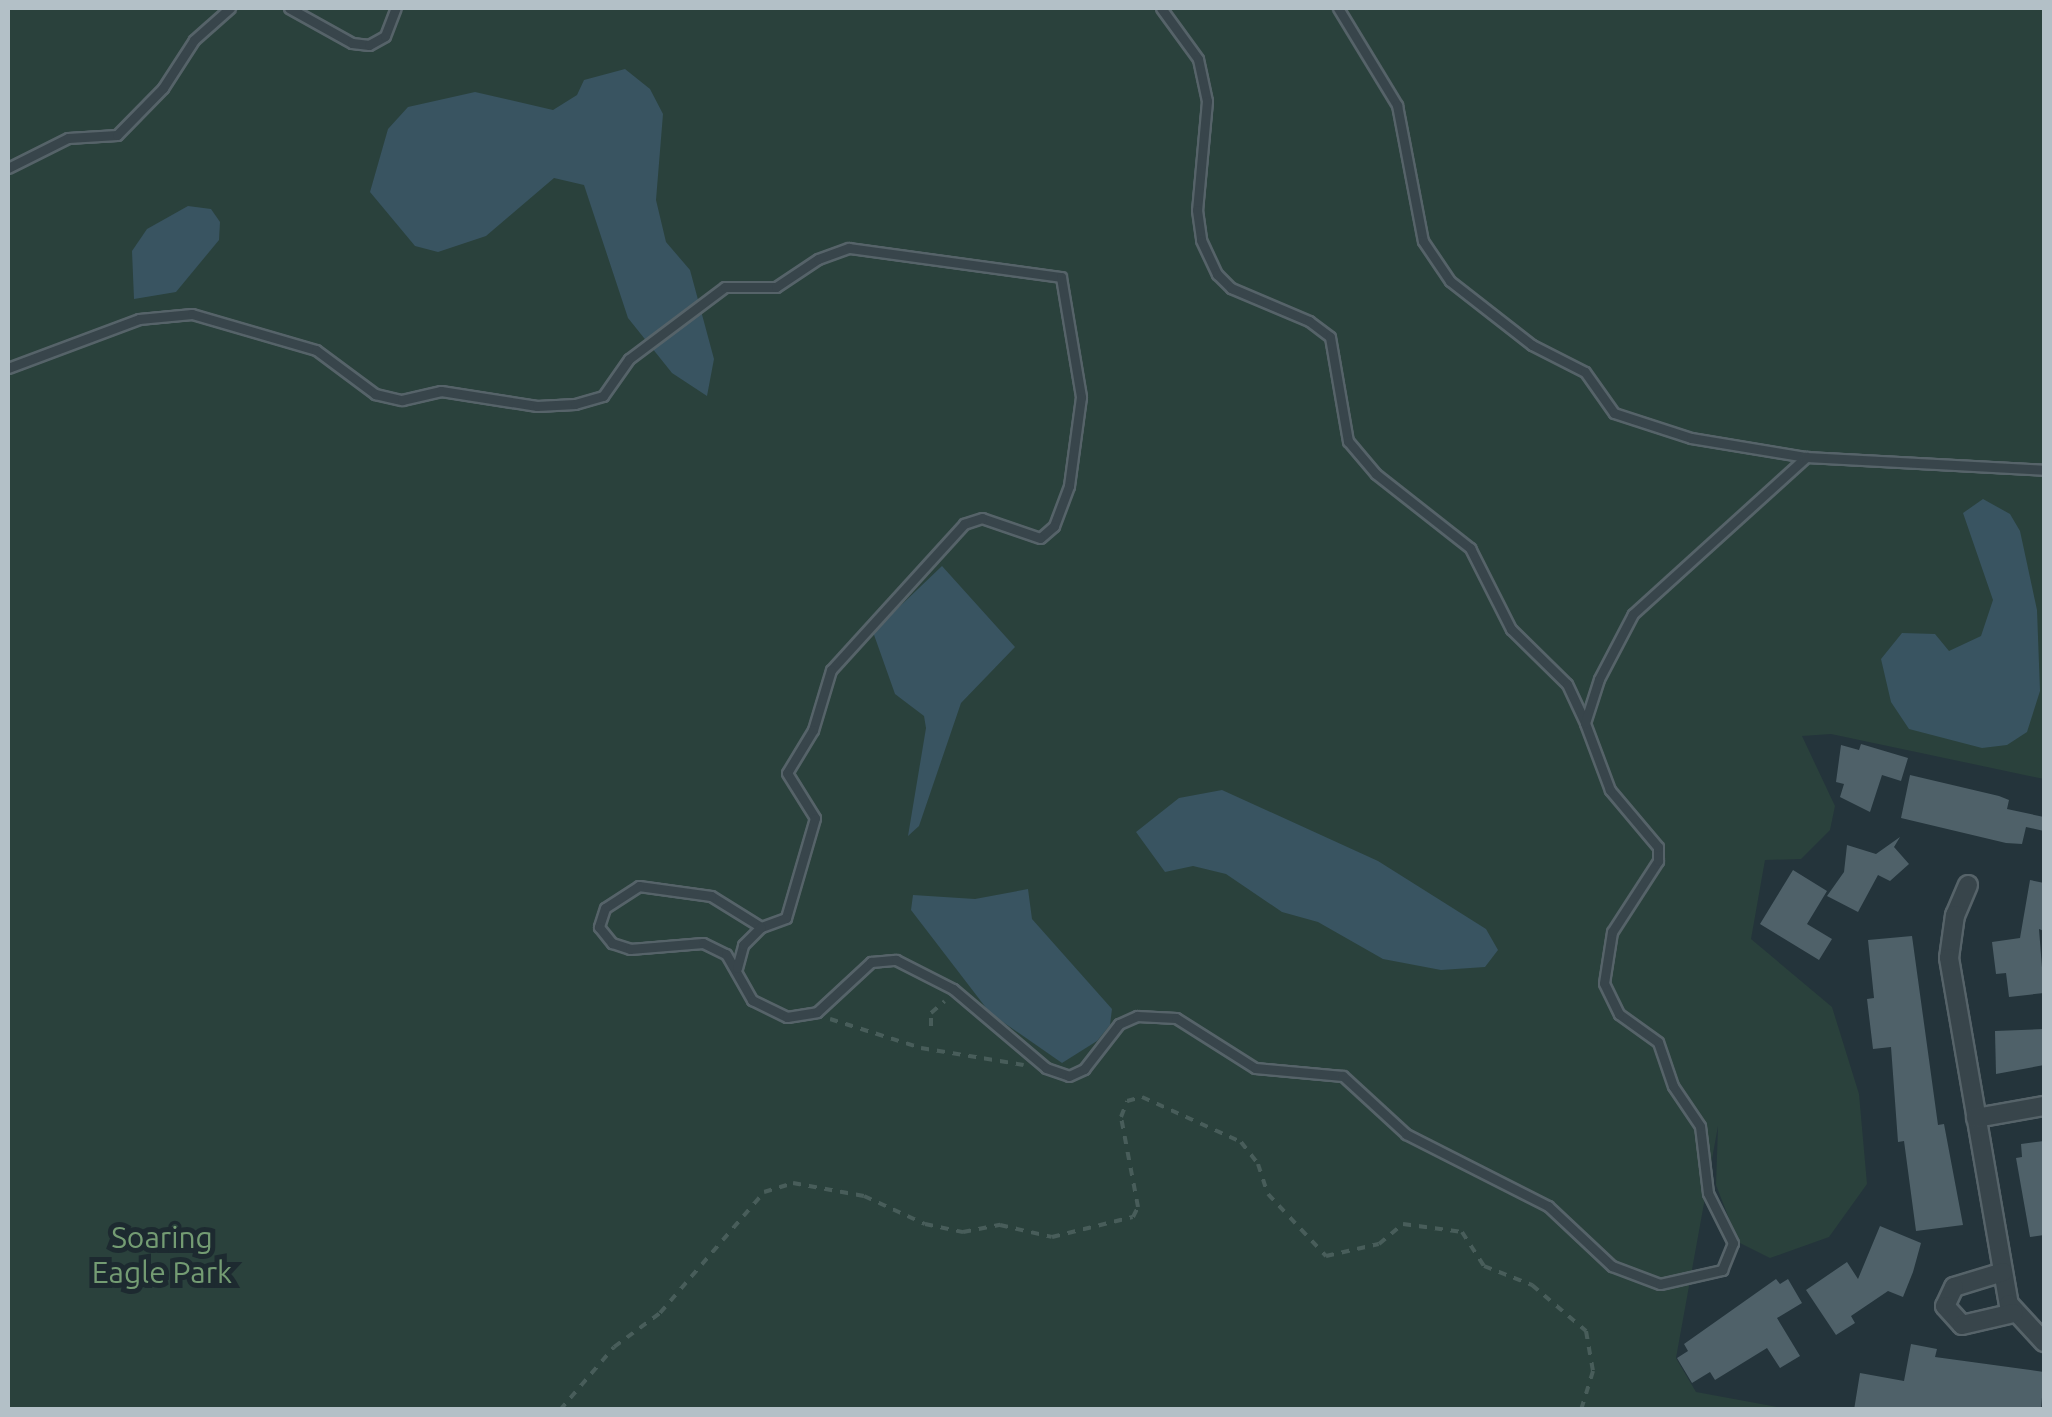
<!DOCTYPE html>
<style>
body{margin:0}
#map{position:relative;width:2052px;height:1417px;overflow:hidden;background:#24343b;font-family:Ubuntu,sans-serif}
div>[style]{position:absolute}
.green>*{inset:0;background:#2a413c}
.water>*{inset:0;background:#395461}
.building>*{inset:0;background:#4f6169}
.path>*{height:4px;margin-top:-2px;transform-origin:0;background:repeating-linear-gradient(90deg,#485d5a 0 8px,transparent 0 16px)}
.roads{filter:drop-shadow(2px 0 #566369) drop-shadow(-2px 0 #566369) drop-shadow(0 2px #566369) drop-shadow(0 -2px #566369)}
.service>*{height:9px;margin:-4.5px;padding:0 4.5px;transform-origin:4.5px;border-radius:4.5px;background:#38454b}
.minor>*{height:18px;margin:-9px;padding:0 9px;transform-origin:9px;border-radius:9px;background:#38454b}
span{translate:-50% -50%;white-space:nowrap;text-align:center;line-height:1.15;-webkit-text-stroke:10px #1d2a30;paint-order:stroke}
.park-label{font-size:30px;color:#749c73}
.frame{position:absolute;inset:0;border:10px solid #b3c0c7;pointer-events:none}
</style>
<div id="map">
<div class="green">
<i style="clip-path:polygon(8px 8px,2044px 8px,2044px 779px,1831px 734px,1802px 736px,1835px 806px,1830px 830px,1801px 859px,1765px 860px,1751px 939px,1832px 1007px,1859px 1094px,1867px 1184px,1829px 1237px,1770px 1258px,1738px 1242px,1716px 1185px,1718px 1126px,1676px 1358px,1696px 1392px,1788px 1409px,8px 1409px)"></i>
</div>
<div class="water">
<i style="clip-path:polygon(625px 69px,650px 89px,663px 114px,656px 200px,666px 242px,690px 270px,714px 359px,707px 396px,672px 373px,628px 318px,584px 185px,554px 178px,486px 236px,438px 252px,415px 246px,370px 192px,388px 129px,408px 107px,475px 92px,553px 110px,577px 95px,584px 80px)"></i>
<i style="clip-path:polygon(188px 206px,211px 209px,220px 222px,219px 240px,176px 292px,134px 299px,132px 251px,147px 229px)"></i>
<i style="clip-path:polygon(1983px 499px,2010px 514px,2020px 531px,2037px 610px,2040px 691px,2027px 732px,2007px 745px,1982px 748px,1909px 729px,1891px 702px,1881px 659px,1902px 633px,1935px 634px,1949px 651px,1981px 636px,1993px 600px,1963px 513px)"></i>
<i style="clip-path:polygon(942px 566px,1015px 647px,961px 703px,919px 826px,908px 836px,926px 728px,924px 716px,895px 694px,873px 632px)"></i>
<i style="clip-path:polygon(1222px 790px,1378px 861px,1486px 929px,1498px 950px,1485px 967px,1441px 970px,1383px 959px,1318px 922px,1282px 912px,1226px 874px,1193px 866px,1165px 872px,1136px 832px,1179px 798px)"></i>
<i style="clip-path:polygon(1028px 889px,1032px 919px,1112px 1009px,1110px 1025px,1097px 1041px,1062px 1063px,990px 1013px,911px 910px,913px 895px,975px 899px)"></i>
</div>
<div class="building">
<i style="clip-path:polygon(1861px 744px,1908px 758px,1901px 781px,1882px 775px,1870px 812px,1840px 797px,1844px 784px,1836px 782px,1841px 745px,1859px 750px)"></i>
<i style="clip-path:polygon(1910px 775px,1999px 796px,2009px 800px,2007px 809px,2044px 817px,2044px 831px,2026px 827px,2022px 844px,2006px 843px,1901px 818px)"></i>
<i style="clip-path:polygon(1900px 837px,1894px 847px,1909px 864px,1890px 881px,1878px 875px,1858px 912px,1827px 896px,1844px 872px,1847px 845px,1876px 854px)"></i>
<i style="clip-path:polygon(1793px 870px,1827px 891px,1807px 924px,1832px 939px,1819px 960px,1760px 924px)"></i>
<i style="clip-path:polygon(2030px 880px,2044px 883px,2044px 931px,2039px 929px,2044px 993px,2009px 997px,2006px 973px,1996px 974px,1992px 942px,2020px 938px)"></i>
<i style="clip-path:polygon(1912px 936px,1938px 1125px,1944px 1124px,1963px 1225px,1916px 1231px,1904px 1141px,1898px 1142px,1891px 1047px,1873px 1049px,1867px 999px,1874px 998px,1868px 940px)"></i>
<i style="clip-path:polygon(2044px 1029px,2044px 1065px,1996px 1074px,1995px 1031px)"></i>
<i style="clip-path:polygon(2044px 1141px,2044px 1235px,2030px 1237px,2016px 1158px,2022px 1157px,2021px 1144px)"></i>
<i style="clip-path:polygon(1880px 1226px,1921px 1243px,1913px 1272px,1903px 1297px,1888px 1291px,1851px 1316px,1855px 1323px,1836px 1335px,1806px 1290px,1847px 1262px,1858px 1279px)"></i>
<i style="clip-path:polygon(1776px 1279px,1780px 1284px,1788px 1279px,1802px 1303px,1777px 1318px,1800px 1356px,1780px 1368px,1767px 1348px,1715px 1380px,1710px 1372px,1692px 1383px,1677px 1358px,1688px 1351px,1684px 1344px)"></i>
<i style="clip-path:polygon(1911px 1344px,1937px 1349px,1935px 1357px,2044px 1372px,2041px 1410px,1854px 1410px,1860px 1373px,1904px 1381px)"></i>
</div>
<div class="path">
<i style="left:830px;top:1019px;width:96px;rotate:17.7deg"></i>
<i style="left:921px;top:1048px;width:104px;rotate:9.4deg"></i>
<i style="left:931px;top:1026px;width:13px;rotate:-90deg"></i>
<i style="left:931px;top:1013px;width:18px;rotate:-41deg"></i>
<i style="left:560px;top:1410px;width:83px;rotate:-49.4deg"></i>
<i style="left:614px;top:1347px;width:57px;rotate:-36.5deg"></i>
<i style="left:660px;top:1313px;width:160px;rotate:-49.3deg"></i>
<i style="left:764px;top:1192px;width:30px;rotate:-17deg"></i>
<i style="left:793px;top:1183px;width:72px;rotate:10.4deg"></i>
<i style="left:864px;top:1196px;width:67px;rotate:24.7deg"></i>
<i style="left:925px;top:1224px;width:39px;rotate:12deg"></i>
<i style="left:963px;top:1232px;width:38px;rotate:-11deg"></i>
<i style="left:1000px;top:1225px;width:53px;rotate:13deg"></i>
<i style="left:1052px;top:1237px;width:83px;rotate:-13.9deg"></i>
<i style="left:1133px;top:1217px;width:11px;rotate:-63deg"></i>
<i style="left:1138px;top:1207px;width:92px;rotate:-100.7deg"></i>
<i style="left:1121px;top:1117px;width:17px;rotate:-69deg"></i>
<i style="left:1127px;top:1101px;width:16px;rotate:-15deg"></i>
<i style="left:1142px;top:1097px;width:109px;rotate:24.4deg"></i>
<i style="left:1241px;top:1142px;width:28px;rotate:52deg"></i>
<i style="left:1258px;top:1164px;width:32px;rotate:72deg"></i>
<i style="left:1268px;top:1194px;width:85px;rotate:46.9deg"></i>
<i style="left:1326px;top:1256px;width:54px;rotate:-12.8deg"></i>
<i style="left:1379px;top:1244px;width:31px;rotate:-40deg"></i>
<i style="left:1403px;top:1224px;width:60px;rotate:7.7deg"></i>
<i style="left:1462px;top:1232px;width:40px;rotate:57.1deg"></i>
<i style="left:1484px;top:1266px;width:52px;rotate:21.6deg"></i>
<i style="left:1532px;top:1285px;width:71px;rotate:40.4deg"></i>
<i style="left:1586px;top:1331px;width:41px;rotate:80.1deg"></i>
<i style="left:1593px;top:1371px;width:41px;rotate:107.1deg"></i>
</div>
<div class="roads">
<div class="service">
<i style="left:289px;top:8px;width:72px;rotate:29.1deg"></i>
<i style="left:352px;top:43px;width:17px;rotate:7deg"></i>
<i style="left:369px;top:45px;width:18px;rotate:-29deg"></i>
<i style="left:385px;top:36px;width:30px;rotate:-69deg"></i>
<i style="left:1161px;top:8px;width:63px;rotate:54deg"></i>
<i style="left:1198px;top:59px;width:43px;rotate:77.9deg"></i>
<i style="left:1207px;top:101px;width:109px;rotate:95.2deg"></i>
<i style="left:1197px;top:210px;width:30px;rotate:82deg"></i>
<i style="left:1201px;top:240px;width:38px;rotate:65deg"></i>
<i style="left:1217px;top:274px;width:20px;rotate:45deg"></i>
<i style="left:1231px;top:288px;width:85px;rotate:22.9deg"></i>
<i style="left:1309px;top:321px;width:26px;rotate:37deg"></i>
<i style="left:1330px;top:337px;width:106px;rotate:80.2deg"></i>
<i style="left:1348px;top:441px;width:43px;rotate:49.7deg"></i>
<i style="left:1376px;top:474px;width:120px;rotate:38.2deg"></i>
<i style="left:1470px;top:548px;width:91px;rotate:63.2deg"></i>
<i style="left:1511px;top:629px;width:78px;rotate:44.5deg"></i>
<i style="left:1567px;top:684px;width:40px;rotate:65deg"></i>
<i style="left:1338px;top:8px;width:114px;rotate:58.7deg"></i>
<i style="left:1397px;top:105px;width:138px;rotate:79.2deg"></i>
<i style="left:1423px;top:241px;width:48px;rotate:56deg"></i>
<i style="left:1450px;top:281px;width:104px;rotate:38deg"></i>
<i style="left:1532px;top:345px;width:59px;rotate:27deg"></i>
<i style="left:1585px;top:372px;width:50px;rotate:54.7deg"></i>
<i style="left:1614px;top:413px;width:81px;rotate:18deg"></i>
<i style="left:1691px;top:438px;width:117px;rotate:9.4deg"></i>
<i style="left:8px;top:168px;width:67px;rotate:-26.6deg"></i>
<i style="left:68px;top:138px;width:49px;rotate:-3.5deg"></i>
<i style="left:117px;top:135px;width:66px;rotate:-45.6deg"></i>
<i style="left:163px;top:88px;width:57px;rotate:-57.1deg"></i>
<i style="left:194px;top:40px;width:48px;rotate:-41.6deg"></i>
<i style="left:8px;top:368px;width:140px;rotate:-20.5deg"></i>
<i style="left:139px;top:319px;width:53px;rotate:-5.4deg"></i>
<i style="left:192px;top:314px;width:129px;rotate:16.2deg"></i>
<i style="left:316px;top:350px;width:74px;rotate:36.7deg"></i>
<i style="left:375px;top:394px;width:28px;rotate:13deg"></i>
<i style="left:402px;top:400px;width:40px;rotate:-13deg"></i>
<i style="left:441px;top:391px;width:97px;rotate:8.9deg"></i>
<i style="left:537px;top:406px;width:38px;rotate:-3deg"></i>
<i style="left:575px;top:404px;width:29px;rotate:-16deg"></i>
<i style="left:603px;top:396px;width:45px;rotate:-54.9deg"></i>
<i style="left:629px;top:359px;width:120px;rotate:-36.9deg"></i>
<i style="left:725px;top:287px;width:51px"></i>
<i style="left:776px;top:287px;width:50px;rotate:-33.7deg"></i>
<i style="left:818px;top:259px;width:33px;rotate:-20deg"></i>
<i style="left:849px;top:248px;width:214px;rotate:7.8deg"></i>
<i style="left:1061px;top:277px;width:122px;rotate:80.5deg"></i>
<i style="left:1081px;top:397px;width:90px;rotate:97.7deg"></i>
<i style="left:1069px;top:486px;width:43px;rotate:110.6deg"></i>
<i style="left:1054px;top:526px;width:18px;rotate:139deg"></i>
<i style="left:1040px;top:538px;width:61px;rotate:-161deg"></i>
<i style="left:982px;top:518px;width:19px;rotate:162deg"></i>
<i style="left:964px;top:524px;width:197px;rotate:132.3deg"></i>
<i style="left:831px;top:670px;width:63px;rotate:106.7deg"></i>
<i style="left:813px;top:730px;width:50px;rotate:121.2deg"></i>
<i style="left:787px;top:773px;width:53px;rotate:58.1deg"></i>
<i style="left:815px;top:818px;width:104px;rotate:106.2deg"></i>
<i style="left:786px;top:918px;width:27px;rotate:160deg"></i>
<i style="left:761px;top:927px;width:59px;rotate:-148.2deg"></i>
<i style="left:711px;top:896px;width:73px;rotate:-172.1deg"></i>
<i style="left:639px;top:886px;width:40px;rotate:147.1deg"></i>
<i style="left:605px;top:908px;width:20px;rotate:108deg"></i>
<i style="left:599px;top:927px;width:21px;rotate:51deg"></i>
<i style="left:612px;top:943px;width:19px;rotate:18deg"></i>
<i style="left:630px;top:949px;width:73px;rotate:-4.7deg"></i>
<i style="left:703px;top:943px;width:25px;rotate:26deg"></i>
<i style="left:726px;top:954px;width:53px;rotate:60.5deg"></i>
<i style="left:752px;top:1000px;width:39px;rotate:26deg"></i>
<i style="left:787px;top:1017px;width:30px;rotate:-9deg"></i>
<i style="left:817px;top:1012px;width:74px;rotate:-42.8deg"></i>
<i style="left:871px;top:962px;width:25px;rotate:-5deg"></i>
<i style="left:896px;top:960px;width:64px;rotate:27deg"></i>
<i style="left:953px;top:989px;width:122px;rotate:40.3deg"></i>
<i style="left:1046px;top:1068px;width:24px;rotate:19deg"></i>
<i style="left:1069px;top:1076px;width:17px;rotate:-25deg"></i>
<i style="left:1084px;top:1069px;width:57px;rotate:-52.1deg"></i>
<i style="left:1119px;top:1024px;width:20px;rotate:-24deg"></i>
<i style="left:1137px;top:1016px;width:39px;rotate:3deg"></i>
<i style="left:1176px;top:1018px;width:93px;rotate:32.3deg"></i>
<i style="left:1255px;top:1068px;width:88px;rotate:5.2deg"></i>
<i style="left:1343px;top:1076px;width:86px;rotate:42.6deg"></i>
<i style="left:1406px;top:1134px;width:159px;rotate:26.9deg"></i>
<i style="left:1548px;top:1206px;width:88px;rotate:43.2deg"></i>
<i style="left:1612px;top:1266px;width:51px;rotate:20.6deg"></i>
<i style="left:1660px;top:1284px;width:64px;rotate:-12.7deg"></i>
<i style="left:1722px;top:1270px;width:29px;rotate:-68deg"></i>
<i style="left:1733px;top:1243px;width:56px;rotate:-116.6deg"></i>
<i style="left:1708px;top:1193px;width:67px;rotate:-96.8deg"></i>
<i style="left:1700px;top:1126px;width:48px;rotate:-124deg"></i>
<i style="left:1673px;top:1086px;width:46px;rotate:-108.8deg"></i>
<i style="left:1658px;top:1042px;width:48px;rotate:-144.3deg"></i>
<i style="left:1619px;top:1014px;width:34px;rotate:-116deg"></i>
<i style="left:1604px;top:983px;width:52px;rotate:-81.1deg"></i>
<i style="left:1612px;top:932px;width:85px;rotate:-57.1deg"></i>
<i style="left:1658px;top:861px;width:14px;rotate:-90deg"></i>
<i style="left:1658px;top:847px;width:75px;rotate:-130.1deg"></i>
<i style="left:1610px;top:790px;width:72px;rotate:-110.5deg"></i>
<i style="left:1585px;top:723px;width:46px;rotate:-72.3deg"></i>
<i style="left:1599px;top:679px;width:73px;rotate:-62.4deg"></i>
<i style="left:1633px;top:614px;width:234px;rotate:-42.2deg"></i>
<i style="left:1806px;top:457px;width:238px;rotate:3.1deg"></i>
<i style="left:737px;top:968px;width:24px;rotate:-75deg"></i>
<i style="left:743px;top:945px;width:25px;rotate:-45deg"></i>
</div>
<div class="minor">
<i style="left:1968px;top:885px;width:33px;rotate:113deg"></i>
<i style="left:1955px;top:915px;width:43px;rotate:97.9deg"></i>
<i style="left:1949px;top:958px;width:351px;rotate:80.2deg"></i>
<i style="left:2009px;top:1304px;width:52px;rotate:47.4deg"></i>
<i style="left:1976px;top:1118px;width:69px;rotate:-10deg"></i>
<i style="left:2003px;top:1272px;width:51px;rotate:163deg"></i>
<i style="left:1954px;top:1287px;width:21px;rotate:115deg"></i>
<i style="left:1945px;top:1306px;width:25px;rotate:48deg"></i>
<i style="left:1962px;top:1325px;width:53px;rotate:-13deg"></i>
</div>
</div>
<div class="park-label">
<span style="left:162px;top:1254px">Soaring<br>Eagle Park</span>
</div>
<div class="frame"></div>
</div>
